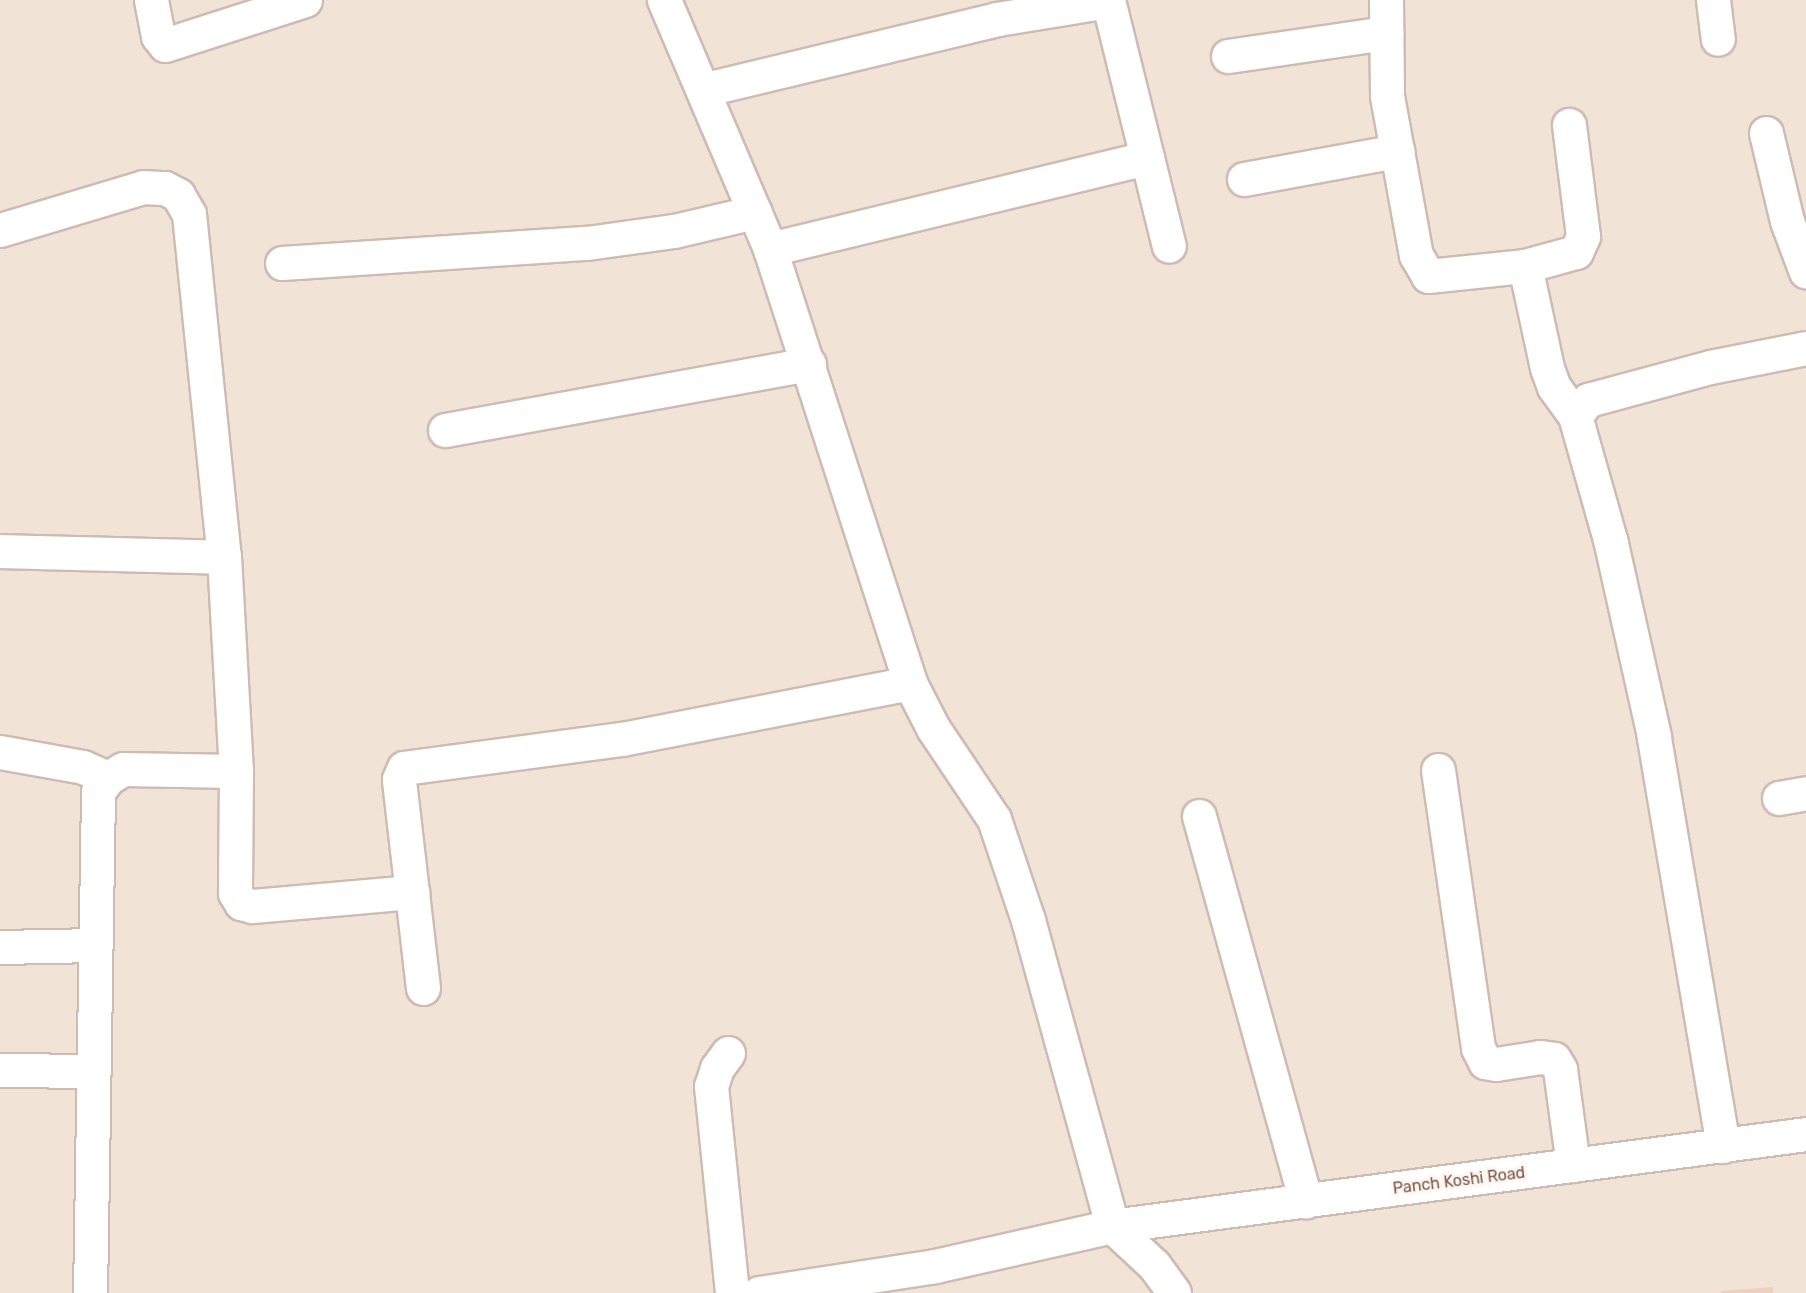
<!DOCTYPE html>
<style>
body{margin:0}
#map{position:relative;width:1806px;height:1293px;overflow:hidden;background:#fbf2e8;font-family:Rubik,sans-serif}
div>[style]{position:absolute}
.residential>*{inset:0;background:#f2e3d7}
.building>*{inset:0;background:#efcfc2}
.roads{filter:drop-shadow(2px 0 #cebbb2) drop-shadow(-2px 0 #cebbb2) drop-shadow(0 2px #cebbb2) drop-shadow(0 -2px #cebbb2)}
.minor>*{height:33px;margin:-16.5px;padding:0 16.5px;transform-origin:16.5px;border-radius:16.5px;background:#fff}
span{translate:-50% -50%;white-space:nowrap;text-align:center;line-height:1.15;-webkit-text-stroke:6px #fef6ef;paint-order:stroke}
.street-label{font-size:16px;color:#74574e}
</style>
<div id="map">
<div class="residential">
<i style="clip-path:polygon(0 0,1806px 0,1806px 1293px,0 1293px)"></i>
</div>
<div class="building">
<i style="clip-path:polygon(1773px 1287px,1773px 1293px,1721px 1293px,1721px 1291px)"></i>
</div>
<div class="roads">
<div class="minor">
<i style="left:151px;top:0;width:37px;rotate:79deg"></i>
<i style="left:158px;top:36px;width:11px;rotate:52deg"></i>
<i style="left:165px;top:45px;width:147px;rotate:-17.8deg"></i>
<i style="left:664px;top:0;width:271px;rotate:66.9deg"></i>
<i style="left:770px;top:249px;width:456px;rotate:72.1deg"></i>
<i style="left:910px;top:683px;width:51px;rotate:62.9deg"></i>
<i style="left:933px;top:728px;width:110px;rotate:56.2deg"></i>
<i style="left:994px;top:819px;width:107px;rotate:71.4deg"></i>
<i style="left:1028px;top:920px;width:317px;rotate:74.6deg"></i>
<i style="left:1112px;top:1226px;width:57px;rotate:42.9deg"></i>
<i style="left:1154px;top:1265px;width:34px;rotate:54deg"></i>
<i style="left:1108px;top:0;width:253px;rotate:76.1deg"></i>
<i style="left:1386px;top:0;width:96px;rotate:89.4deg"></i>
<i style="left:1387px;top:96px;width:162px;rotate:79.7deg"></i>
<i style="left:1416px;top:255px;width:24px;rotate:60deg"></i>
<i style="left:1428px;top:276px;width:98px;rotate:-5.9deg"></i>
<i style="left:1525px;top:266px;width:53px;rotate:-15.4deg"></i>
<i style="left:1576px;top:252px;width:17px;rotate:-66deg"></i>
<i style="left:1583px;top:236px;width:112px;rotate:-97.2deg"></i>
<i style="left:1713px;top:0;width:39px;rotate:83deg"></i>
<i style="left:1228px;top:56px;width:160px;rotate:-8.3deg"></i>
<i style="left:706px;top:89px;width:299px;rotate:-13.5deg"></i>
<i style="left:997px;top:19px;width:112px;rotate:-9.2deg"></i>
<i style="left:1766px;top:133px;width:90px;rotate:76.6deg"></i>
<i style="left:1787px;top:221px;width:54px;rotate:69.6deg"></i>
<i style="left:1244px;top:179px;width:156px;rotate:-10.4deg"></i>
<i style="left:0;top:230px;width:149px;rotate:-16.7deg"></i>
<i style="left:143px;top:187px;width:22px;rotate:3deg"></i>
<i style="left:165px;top:188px;width:15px;rotate:28deg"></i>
<i style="left:178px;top:195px;width:22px;rotate:60deg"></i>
<i style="left:189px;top:214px;width:345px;rotate:84.2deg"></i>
<i style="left:224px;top:557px;width:214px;rotate:86.8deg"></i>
<i style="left:236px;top:771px;width:113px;rotate:-179deg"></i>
<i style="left:123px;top:769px;width:17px;rotate:149deg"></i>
<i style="left:108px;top:778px;width:17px;rotate:126deg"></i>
<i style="left:98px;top:792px;width:501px;rotate:90.91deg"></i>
<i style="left:770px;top:249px;width:388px;rotate:-13.6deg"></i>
<i style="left:282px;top:263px;width:306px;rotate:-3.8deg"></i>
<i style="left:587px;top:243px;width:88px;rotate:-7.9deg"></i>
<i style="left:674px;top:231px;width:83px;rotate:-13.2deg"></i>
<i style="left:1525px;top:266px;width:104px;rotate:77.8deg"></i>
<i style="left:1547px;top:368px;width:20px;rotate:70deg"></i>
<i style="left:1554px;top:387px;width:36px;rotate:54deg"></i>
<i style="left:445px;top:430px;width:370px;rotate:-10.3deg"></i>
<i style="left:0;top:551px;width:224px;rotate:1.5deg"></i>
<i style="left:0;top:752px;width:84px;rotate:10.2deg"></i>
<i style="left:83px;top:767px;width:27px;rotate:24deg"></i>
<i style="left:1438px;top:770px;width:281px;rotate:81.8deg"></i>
<i style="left:1478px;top:1048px;width:16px;rotate:63deg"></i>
<i style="left:1485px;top:1062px;width:11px;rotate:10deg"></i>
<i style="left:1496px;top:1064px;width:45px;rotate:-9deg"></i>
<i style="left:1540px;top:1057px;width:14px;rotate:8deg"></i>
<i style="left:1554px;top:1059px;width:12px;rotate:59deg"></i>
<i style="left:1560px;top:1069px;width:97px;rotate:82.3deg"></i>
<i style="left:236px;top:771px;width:122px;rotate:90.5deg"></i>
<i style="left:235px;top:893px;width:12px;rotate:59deg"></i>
<i style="left:241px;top:903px;width:11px;rotate:15deg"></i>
<i style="left:252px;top:906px;width:161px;rotate:-5deg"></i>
<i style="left:1779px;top:798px;width:27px;rotate:-10deg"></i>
<i style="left:1199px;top:816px;width:400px;rotate:74.5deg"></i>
<i style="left:0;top:947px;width:92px;rotate:-1.2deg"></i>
<i style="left:423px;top:988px;width:210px;rotate:-96.6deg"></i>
<i style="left:399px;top:779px;width:12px;rotate:-66deg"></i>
<i style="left:404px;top:768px;width:220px;rotate:-7.6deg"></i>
<i style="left:622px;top:739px;width:293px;rotate:-11deg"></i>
<i style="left:728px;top:1053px;width:19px;rotate:126deg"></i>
<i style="left:717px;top:1068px;width:19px;rotate:108deg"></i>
<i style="left:711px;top:1086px;width:208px;rotate:84.2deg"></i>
<i style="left:0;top:1070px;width:91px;rotate:0.6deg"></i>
<i style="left:1723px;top:1146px;width:416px;rotate:-99.6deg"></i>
<i style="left:1654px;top:736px;width:198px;rotate:-102.6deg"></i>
<i style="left:1611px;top:543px;width:132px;rotate:-105.8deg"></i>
<i style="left:1575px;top:416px;width:21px;rotate:-51deg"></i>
<i style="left:1588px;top:400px;width:126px;rotate:-15.1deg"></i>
<i style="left:1710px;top:367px;width:98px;rotate:-11.2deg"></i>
<i style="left:759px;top:1293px;width:178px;rotate:-8.7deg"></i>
<i style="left:935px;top:1266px;width:181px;rotate:-12.7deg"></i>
<i style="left:1112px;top:1226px;width:700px;rotate:-7.55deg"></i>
</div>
</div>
<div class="street-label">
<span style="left:1459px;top:1181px;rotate:-7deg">Panch Koshi Road</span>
</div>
</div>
